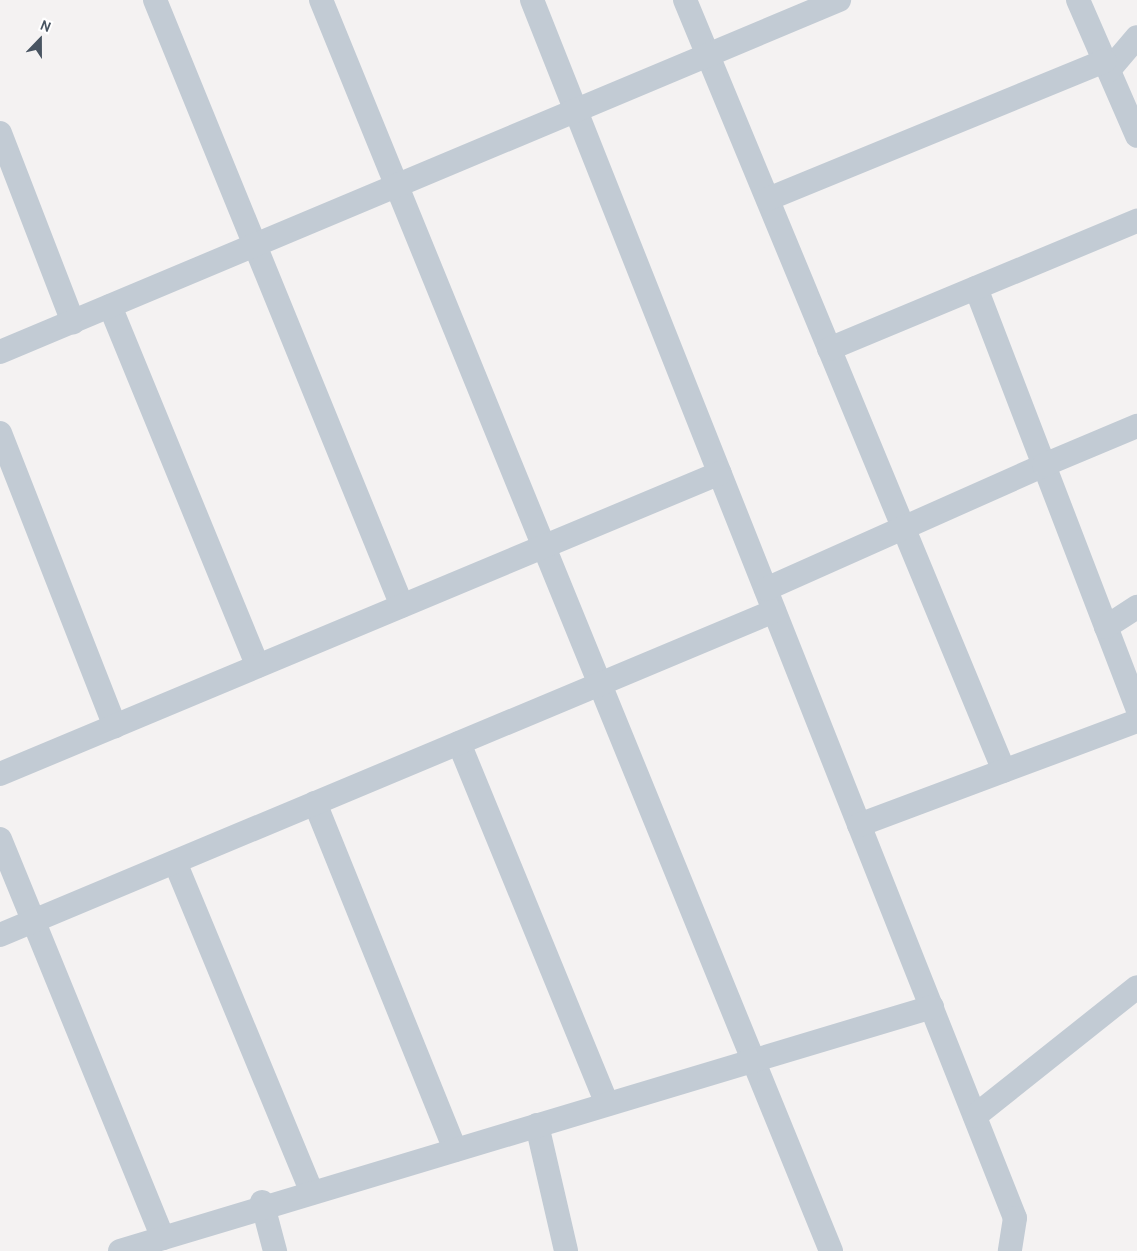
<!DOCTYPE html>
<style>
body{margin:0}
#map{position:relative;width:1137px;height:1251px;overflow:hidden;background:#f4f2f2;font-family:Cabin,sans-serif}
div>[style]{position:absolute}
.street>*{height:24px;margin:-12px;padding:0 12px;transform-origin:12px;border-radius:12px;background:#c2cbd4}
span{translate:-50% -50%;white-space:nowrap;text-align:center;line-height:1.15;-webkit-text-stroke:4px #fff;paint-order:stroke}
.north{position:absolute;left:15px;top:15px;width:50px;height:50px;-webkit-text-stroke:4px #fff;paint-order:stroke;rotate:22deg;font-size:14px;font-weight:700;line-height:20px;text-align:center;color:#485461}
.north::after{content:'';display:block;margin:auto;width:18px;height:22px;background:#485461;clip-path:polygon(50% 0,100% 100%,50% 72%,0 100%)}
</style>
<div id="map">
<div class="street">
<i style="left:155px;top:0;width:654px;rotate:67.82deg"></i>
<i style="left:321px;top:0;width:1351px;rotate:67.82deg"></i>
<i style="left:532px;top:0;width:1310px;rotate:68.37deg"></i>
<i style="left:1015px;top:1218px;width:33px;rotate:99deg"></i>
<i style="left:685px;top:0;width:834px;rotate:67.52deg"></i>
<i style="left:1078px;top:0;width:148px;rotate:66.5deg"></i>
<i style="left:1109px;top:70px;width:43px;rotate:-49.7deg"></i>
<i style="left:0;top:133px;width:203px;rotate:68.9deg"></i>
<i style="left:768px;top:199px;width:364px;rotate:-22.3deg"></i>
<i style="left:976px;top:288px;width:450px;rotate:69deg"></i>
<i style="left:110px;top:306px;width:389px;rotate:67.7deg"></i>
<i style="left:829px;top:349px;width:334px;rotate:-22.6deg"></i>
<i style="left:0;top:352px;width:910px;rotate:-22.76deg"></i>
<i style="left:0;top:433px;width:315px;rotate:68.6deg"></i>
<i style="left:766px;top:589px;width:304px;rotate:-24deg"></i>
<i style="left:1044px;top:465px;width:101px;rotate:-22.8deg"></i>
<i style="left:1106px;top:627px;width:37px;rotate:-33deg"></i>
<i style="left:459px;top:743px;width:390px;rotate:67.7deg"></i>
<i style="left:0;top:774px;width:780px;rotate:-22.69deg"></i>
<i style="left:315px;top:803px;width:374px;rotate:68deg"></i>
<i style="left:859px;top:825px;width:297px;rotate:-20.5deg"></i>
<i style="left:0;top:839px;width:431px;rotate:67.8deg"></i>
<i style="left:175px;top:862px;width:358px;rotate:67.5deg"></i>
<i style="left:0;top:935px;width:839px;rotate:-22.71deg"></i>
<i style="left:975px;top:1116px;width:207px;rotate:-38.5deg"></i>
<i style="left:537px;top:1125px;width:129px;rotate:77deg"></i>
<i style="left:262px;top:1202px;width:51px;rotate:75.1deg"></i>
<i style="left:120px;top:1251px;width:848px;rotate:-16.73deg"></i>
</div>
<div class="north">N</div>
</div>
